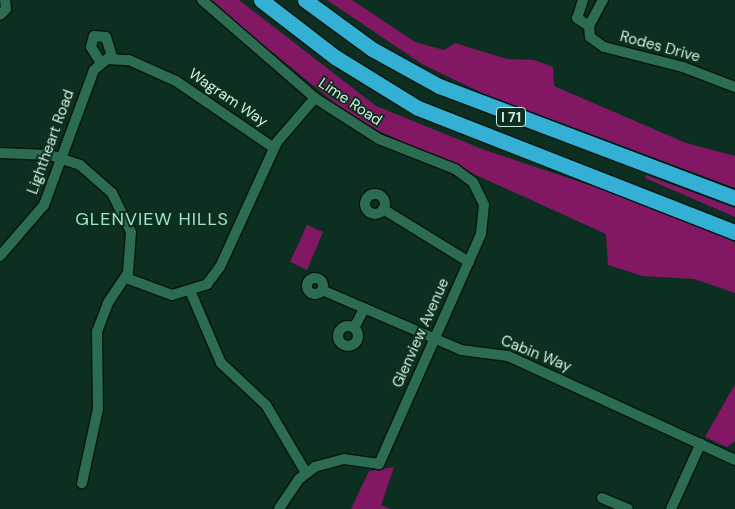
<!DOCTYPE html>
<style>
body{margin:0}
#map{position:relative;width:735px;height:509px;overflow:hidden;background:#0d2f21;font-family:"DM Sans",sans-serif}
div>[style]{position:absolute}
.green>*{inset:0;background:#821863}
.roads{filter:drop-shadow(1px 0 #03150d) drop-shadow(-1px 0 #03150d) drop-shadow(0 1px #03150d) drop-shadow(0 -1px #03150d)}
.minor>*{height:10px;margin:-5px;padding:0 5px;transform-origin:5px;border-radius:5px;background:#2c6d51}
.minor>.ring{margin:-5px;padding:0;box-sizing:content-box;background:none;border:10px solid #2c6d51;border-radius:50%}
.highway>*{height:15px;margin:-7.5px;padding:0 7.5px;transform-origin:7.5px;border-radius:7.5px;background:#35b0d5}
span{translate:-50% -50%;white-space:nowrap;text-align:center;line-height:1.15;-webkit-text-stroke:4px #0d2f21;paint-order:stroke}
.shield-label span{padding:1px 4px;background:#0d2f21;border:1px solid;border-radius:4px;-webkit-text-stroke-width:0}
.shield-label{font-size:14px;color:#d1f1e0;font-weight:700}
.street-label{font-size:15px;color:#d1f1e0}
.quarter-label{font-size:18px;color:#a2e3c3;letter-spacing:1px}
</style>
<div id="map">
<div class="green">
<i style="clip-path:polygon(208px 0,239px 0,376px 106px,482px 149px,708px 225px,735px 243px,735px 293px,694px 279px,643px 276px,608px 265px,606px 234px,357px 121px)"></i>
<i style="clip-path:polygon(327px 0,352px 0,415px 42px,444px 50px,455px 43px,507px 59px,534px 60px,553px 67px,554px 86px,686px 143px,735px 156px,735px 188px,482px 93px,422px 64px)"></i>
<i style="clip-path:polygon(646px 175px,735px 208px,735px 217px,645px 178px)"></i>
<i style="clip-path:polygon(307px 225px,323px 232px,307px 270px,290px 262px)"></i>
<i style="clip-path:polygon(735px 384px,735px 441px,727px 447px,705px 437px)"></i>
<i style="clip-path:polygon(394px 467px,381px 505px,390px 509px,351px 509px,369px 471px)"></i>
</div>
<div class="roads">
<div class="minor">
<i style="left:202px;top:0;width:150px;rotate:40.9deg"></i>
<i style="left:315px;top:98px;width:76px;rotate:32.6deg"></i>
<i style="left:379px;top:139px;width:82px;rotate:21.5deg"></i>
<i style="left:455px;top:169px;width:22px;rotate:36deg"></i>
<i style="left:473px;top:182px;width:25px;rotate:64deg"></i>
<i style="left:484px;top:205px;width:29px;rotate:96deg"></i>
<i style="left:481px;top:234px;width:252px;rotate:113.9deg"></i>
<i style="left:379px;top:464px;width:35px;rotate:-172deg"></i>
<i style="left:344px;top:459px;width:30px;rotate:165deg"></i>
<i style="left:315px;top:467px;width:20px;rotate:143deg"></i>
<i style="left:299px;top:479px;width:36px;rotate:124deg"></i>
<i style="left:583px;top:0;width:19px;rotate:108deg"></i>
<i style="left:577px;top:18px;width:14px;rotate:34deg"></i>
<i style="left:0;top:15px;width:8px;rotate:-45deg"></i>
<i style="left:6px;top:9px;width:9px;rotate:-96deg"></i>
<i style="left:589px;top:26px;width:11px;rotate:85deg"></i>
<i style="left:590px;top:37px;width:17px;rotate:36deg"></i>
<i style="left:604px;top:47px;width:81px;rotate:14.2deg"></i>
<i style="left:683px;top:67px;width:56px;rotate:21deg"></i>
<i style="left:589px;top:26px;width:30px;rotate:-62deg"></i>
<i style="left:101px;top:63px;width:19px;rotate:-122deg"></i>
<i style="left:91px;top:47px;width:11px;rotate:-75deg"></i>
<i style="left:94px;top:36px;width:12px;rotate:5deg"></i>
<i style="left:106px;top:37px;width:21px;rotate:73deg"></i>
<i style="left:0;top:153px;width:50px;rotate:2.3deg"></i>
<i style="left:50px;top:155px;width:32px;rotate:18deg"></i>
<i style="left:80px;top:165px;width:43px;rotate:41.2deg"></i>
<i style="left:112px;top:193px;width:43px;rotate:64deg"></i>
<i style="left:131px;top:232px;width:41px;rotate:94.2deg"></i>
<i style="left:128px;top:273px;width:36px;rotate:124deg"></i>
<i style="left:108px;top:303px;width:30px;rotate:111deg"></i>
<i style="left:97px;top:331px;width:78px;rotate:89.3deg"></i>
<i style="left:98px;top:409px;width:76px;rotate:102.2deg"></i>
<i class="ring" style="left:365px;top:194px;width:10px;height:10px"></i>
<i style="left:383px;top:209px;width:101px;rotate:31.6deg"></i>
<i style="left:0;top:256px;width:67px;rotate:-49.2deg"></i>
<i style="left:44px;top:205px;width:144px;rotate:-69.7deg"></i>
<i style="left:94px;top:70px;width:17px;rotate:-40deg"></i>
<i style="left:107px;top:59px;width:22px;rotate:3deg"></i>
<i style="left:129px;top:60px;width:51px;rotate:24.1deg"></i>
<i style="left:176px;top:81px;width:119px;rotate:34.4deg"></i>
<i style="left:126px;top:278px;width:49px;rotate:20.3deg"></i>
<i style="left:172px;top:295px;width:37px;rotate:-17deg"></i>
<i style="left:207px;top:284px;width:21px;rotate:-53deg"></i>
<i style="left:220px;top:267px;width:137px;rotate:-65.5deg"></i>
<i style="left:277px;top:142px;width:58px;rotate:-49.2deg"></i>
<i class="ring" style="left:307px;top:278px;width:6px;height:6px"></i>
<i style="left:322px;top:290px;width:151px;rotate:23.3deg"></i>
<i style="left:461px;top:350px;width:47px;rotate:7.3deg"></i>
<i style="left:508px;top:356px;width:250px;rotate:24.6deg"></i>
<i style="left:191px;top:293px;width:76px;rotate:66.8deg"></i>
<i style="left:221px;top:363px;width:62px;rotate:43deg"></i>
<i style="left:266px;top:405px;width:79px;rotate:59.5deg"></i>
<i class="ring" style="left:338px;top:326px;width:10px;height:10px"></i>
<i style="left:354px;top:328px;width:21px;rotate:-62deg"></i>
<i style="left:602px;top:498px;width:28px;rotate:23deg"></i>
<i style="left:671px;top:509px;width:72px;rotate:-65.6deg"></i>
</div>
<div class="highway">
<i style="left:261px;top:0;width:93px;rotate:37.6deg"></i>
<i style="left:335px;top:57px;width:97px;rotate:31.6deg"></i>
<i style="left:418px;top:108px;width:340px;rotate:21.4deg"></i>
<i style="left:305px;top:0;width:83px;rotate:36.2deg"></i>
<i style="left:372px;top:49px;width:77px;rotate:28.9deg"></i>
<i style="left:439px;top:86px;width:316px;rotate:20.7deg"></i>
</div>
</div>
<div class="shield-label">
<span style="left:511px;top:117px">I 71</span>
</div>
<div class="street-label">
<span style="left:660px;top:47px;rotate:15deg">Rodes Drive</span>
<span style="left:228px;top:98px;rotate:34deg">Wagram Way</span>
<span style="left:350px;top:102px;rotate:34deg">Lime Road</span>
<span style="left:51px;top:142px;rotate:-70deg">Lightheart Road</span>
<span style="left:421px;top:333px;rotate:-66deg">Glenview Avenue</span>
<span style="left:536px;top:354px;rotate:22deg">Cabin Way</span>
</div>
<div class="quarter-label">
<span style="left:152px;top:219px">GLENVIEW HILLS</span>
</div>
</div>
